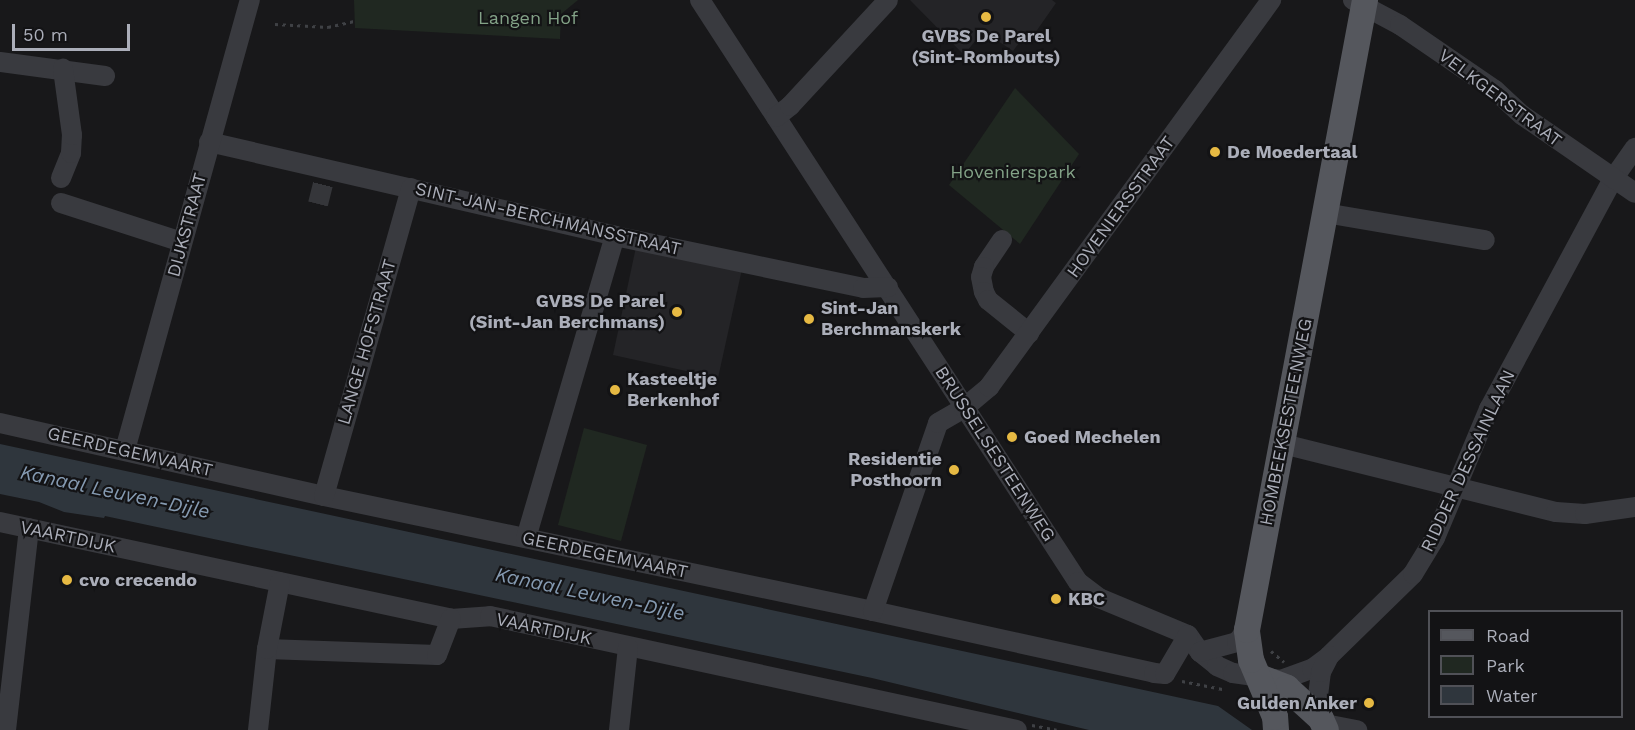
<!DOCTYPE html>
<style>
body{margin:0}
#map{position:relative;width:1635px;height:730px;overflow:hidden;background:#18181a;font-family:"Work Sans",sans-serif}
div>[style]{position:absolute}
.built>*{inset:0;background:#242427}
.green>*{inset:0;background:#202821}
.water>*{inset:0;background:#2f363d}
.minor-tunnel>*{height:20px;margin-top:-10px;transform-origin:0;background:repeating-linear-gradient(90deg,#35363a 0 20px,transparent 0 30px)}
.path>*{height:3px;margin-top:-1.5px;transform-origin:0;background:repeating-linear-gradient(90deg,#3f4145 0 3px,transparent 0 7.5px)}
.minor>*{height:20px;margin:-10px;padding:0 10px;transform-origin:10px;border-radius:10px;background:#393a3f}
.major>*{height:26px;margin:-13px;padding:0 13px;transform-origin:13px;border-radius:13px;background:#55575d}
.dots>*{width:16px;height:16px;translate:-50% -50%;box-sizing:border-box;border:3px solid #131315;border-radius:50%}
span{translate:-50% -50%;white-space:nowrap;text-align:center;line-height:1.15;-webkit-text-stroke:4.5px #131315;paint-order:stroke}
.park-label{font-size:18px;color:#83a287}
.poi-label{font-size:18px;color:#abaeb9;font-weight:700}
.left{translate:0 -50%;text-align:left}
.right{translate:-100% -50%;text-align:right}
.street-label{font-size:18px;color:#abaeb9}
.water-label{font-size:20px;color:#859ab1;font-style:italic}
.legend{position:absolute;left:1428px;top:610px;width:195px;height:108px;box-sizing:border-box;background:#131315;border:2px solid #505157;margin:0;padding:8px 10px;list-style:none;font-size:18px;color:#abaeb9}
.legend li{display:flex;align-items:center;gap:12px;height:30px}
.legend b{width:30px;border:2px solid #505157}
.scale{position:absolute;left:12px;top:24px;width:118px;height:27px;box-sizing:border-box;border:3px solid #abaeb9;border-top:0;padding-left:8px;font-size:18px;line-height:21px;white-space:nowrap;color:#abaeb9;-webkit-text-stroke:4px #131315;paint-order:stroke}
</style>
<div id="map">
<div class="built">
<i style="clip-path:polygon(910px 0,1052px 0,1056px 3px,1028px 43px,1022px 39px,1013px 51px,983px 31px,964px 55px)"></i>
<i style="clip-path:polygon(636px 247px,742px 269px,718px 378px,613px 355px)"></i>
</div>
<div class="green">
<i style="clip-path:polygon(354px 0,578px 0,561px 14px,560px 39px,355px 28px)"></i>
<i style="clip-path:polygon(1015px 88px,1079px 154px,1020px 244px,949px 185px)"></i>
<i style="clip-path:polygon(584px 428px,647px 445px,621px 541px,558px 525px)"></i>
</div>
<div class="water">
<i style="clip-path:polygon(0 444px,1218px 706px,1252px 730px,1089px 730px,872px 678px,105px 516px,104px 518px,64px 512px,39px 502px,0 494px)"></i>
</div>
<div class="minor-tunnel">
<i style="left:318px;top:204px;width:25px;rotate:-76deg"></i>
</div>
<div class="path">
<i style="left:275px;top:24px;width:53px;rotate:3.2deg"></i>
<i style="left:328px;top:27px;width:28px;rotate:-13deg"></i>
<i style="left:1271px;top:651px;width:17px;rotate:40deg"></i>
<i style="left:1182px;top:681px;width:41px;rotate:11.3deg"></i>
<i style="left:1032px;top:725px;width:25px;rotate:11deg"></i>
</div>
<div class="minor">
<i style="left:700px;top:0;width:694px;rotate:57deg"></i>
<i style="left:1078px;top:582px;width:26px;rotate:37deg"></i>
<i style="left:1099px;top:598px;width:96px;rotate:22.6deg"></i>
<i style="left:1188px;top:635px;width:21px;rotate:55deg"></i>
<i style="left:1200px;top:652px;width:22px;rotate:39deg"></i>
<i style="left:1217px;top:666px;width:17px;rotate:24deg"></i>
<i style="left:1233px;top:673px;width:49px;rotate:8.3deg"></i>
<i style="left:1281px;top:680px;width:33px;rotate:-20deg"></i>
<i style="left:1312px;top:669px;width:21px;rotate:-37deg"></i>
<i style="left:1329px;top:656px;width:117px;rotate:-44.3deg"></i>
<i style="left:1413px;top:574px;width:42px;rotate:-58.6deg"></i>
<i style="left:1435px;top:538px;width:140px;rotate:-67.3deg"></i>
<i style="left:1489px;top:409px;width:261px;rotate:-61.7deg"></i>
<i style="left:1613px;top:179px;width:38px;rotate:-55deg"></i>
<i style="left:1353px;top:0;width:53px;rotate:28deg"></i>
<i style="left:1400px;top:25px;width:115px;rotate:34.4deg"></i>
<i style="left:1495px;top:90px;width:37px;rotate:43deg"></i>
<i style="left:1522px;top:115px;width:137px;rotate:34.6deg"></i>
<i style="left:0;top:62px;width:106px;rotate:7.6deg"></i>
<i style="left:776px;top:117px;width:18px;rotate:-38deg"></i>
<i style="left:790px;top:106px;width:144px;rotate:-47.2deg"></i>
<i style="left:209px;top:142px;width:417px;rotate:13deg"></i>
<i style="left:615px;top:236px;width:253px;rotate:11.8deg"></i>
<i style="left:863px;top:288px;width:25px;rotate:-2deg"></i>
<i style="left:61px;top:178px;width:27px;rotate:-68deg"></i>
<i style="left:71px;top:153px;width:18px;rotate:-87deg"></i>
<i style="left:72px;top:135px;width:67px;rotate:-97.8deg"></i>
<i style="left:61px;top:203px;width:127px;rotate:17.9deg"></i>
<i style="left:1325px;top:213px;width:162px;rotate:9.6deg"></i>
<i style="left:1002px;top:240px;width:32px;rotate:124deg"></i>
<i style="left:984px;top:267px;width:10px;rotate:107deg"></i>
<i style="left:981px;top:277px;width:15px;rotate:79deg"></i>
<i style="left:984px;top:292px;width:9px;rotate:63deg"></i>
<i style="left:988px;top:300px;width:53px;rotate:38.8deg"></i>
<i style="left:0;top:423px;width:332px;rotate:12.7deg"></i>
<i style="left:324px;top:496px;width:561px;rotate:11.83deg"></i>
<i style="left:873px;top:611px;width:288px;rotate:12.4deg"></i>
<i style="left:1154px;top:673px;width:11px;rotate:5deg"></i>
<i style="left:1165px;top:674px;width:45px;rotate:-59.5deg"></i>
<i style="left:1283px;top:444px;width:281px;rotate:14deg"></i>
<i style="left:1556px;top:512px;width:29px;rotate:4deg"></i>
<i style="left:1585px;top:514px;width:50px;rotate:-8deg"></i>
<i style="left:125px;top:450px;width:467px;rotate:-74.5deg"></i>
<i style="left:324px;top:496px;width:320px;rotate:-74.2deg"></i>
<i style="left:0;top:522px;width:461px;rotate:12.1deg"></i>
<i style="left:451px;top:619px;width:39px;rotate:-4deg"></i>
<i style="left:490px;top:616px;width:539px;rotate:12.21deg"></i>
<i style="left:526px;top:538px;width:315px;rotate:-73.6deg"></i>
<i style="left:873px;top:611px;width:199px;rotate:-70.9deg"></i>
<i style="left:938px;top:423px;width:30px;rotate:-30deg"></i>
<i style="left:964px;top:408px;width:33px;rotate:-40deg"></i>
<i style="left:989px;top:387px;width:479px;rotate:-53.9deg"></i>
<i style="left:267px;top:649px;width:170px;rotate:2deg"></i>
<i style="left:437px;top:655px;width:39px;rotate:-69deg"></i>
<i style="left:1200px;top:652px;width:38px;rotate:-15deg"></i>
<i style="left:1237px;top:642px;width:16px;rotate:-50deg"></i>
<i style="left:1321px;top:719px;width:16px;rotate:-105deg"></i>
<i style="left:1317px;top:704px;width:32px;rotate:-83deg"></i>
<i style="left:1321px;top:672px;width:18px;rotate:-63deg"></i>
<i style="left:1325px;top:724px;width:33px;rotate:11deg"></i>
<i style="left:6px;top:730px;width:203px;rotate:-83.5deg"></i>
<i style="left:258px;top:730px;width:81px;rotate:-83.7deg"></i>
<i style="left:267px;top:649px;width:68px;rotate:-79deg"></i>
<i style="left:619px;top:730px;width:83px;rotate:-83.8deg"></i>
</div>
<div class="major">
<i style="left:1259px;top:677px;width:30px;rotate:21deg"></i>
<i style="left:1287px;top:688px;width:46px;rotate:42.4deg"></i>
<i style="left:1321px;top:719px;width:12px;rotate:66deg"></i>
<i style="left:1276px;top:730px;width:13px;rotate:-94deg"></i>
<i style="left:1275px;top:717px;width:62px;rotate:-112.8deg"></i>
<i style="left:1251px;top:660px;width:30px;rotate:-98deg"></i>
<i style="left:1247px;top:630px;width:641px;rotate:-79.39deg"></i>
</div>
<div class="dots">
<i style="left:986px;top:17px;background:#e6b943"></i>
<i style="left:1215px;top:152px;background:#e6b943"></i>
<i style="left:677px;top:312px;background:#e6b943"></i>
<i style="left:809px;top:319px;background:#e6b943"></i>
<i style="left:615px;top:390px;background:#e6b943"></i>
<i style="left:1012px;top:437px;background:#e6b943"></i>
<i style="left:954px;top:470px;background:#e6b943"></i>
<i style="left:67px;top:580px;background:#e6b943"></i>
<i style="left:1056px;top:599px;background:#e6b943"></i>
<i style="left:1369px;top:703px;background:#e6b943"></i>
</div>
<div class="park-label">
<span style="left:528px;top:18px">Langen Hof</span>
<span style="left:1013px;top:172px">Hovenierspark</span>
</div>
<div class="poi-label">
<span style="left:986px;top:47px">GVBS De Parel<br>(Sint-Rombouts)</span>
<span class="left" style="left:1227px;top:152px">De Moedertaal</span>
<span class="right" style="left:665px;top:312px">GVBS De Parel<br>(Sint-Jan Berchmans)</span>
<span class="left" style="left:821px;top:319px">Sint-Jan<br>Berchmanskerk</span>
<span class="left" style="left:627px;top:390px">Kasteeltje<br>Berkenhof</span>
<span class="left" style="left:1024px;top:437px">Goed Mechelen</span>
<span class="right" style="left:942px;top:470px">Residentie<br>Posthoorn</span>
<span class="left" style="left:79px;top:580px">cvo crecendo</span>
<span class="left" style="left:1068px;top:599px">KBC</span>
<span class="right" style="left:1357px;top:703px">Gulden Anker</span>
</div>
<div class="street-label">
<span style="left:1500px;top:98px;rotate:37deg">VELKGERSTRAAT</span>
<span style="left:1121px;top:207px;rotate:-54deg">HOVENIERSSTRAAT</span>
<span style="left:548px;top:219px;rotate:13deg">SINT-JAN-BERCHMANSSTRAAT</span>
<span style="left:187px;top:225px;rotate:-75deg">DIJKSTRAAT</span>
<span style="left:367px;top:342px;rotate:-74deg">LANGE HOFSTRAAT</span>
<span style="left:1286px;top:422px;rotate:-79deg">HOMBEEKSESTEENWEG</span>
<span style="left:130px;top:452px;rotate:13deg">GEERDEGEMVAART</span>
<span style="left:995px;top:454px;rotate:57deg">BRUSSELSESTEENWEG</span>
<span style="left:1468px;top:461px;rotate:-65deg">RIDDER DESSAINLAAN</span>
<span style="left:68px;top:537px;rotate:12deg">VAARTDIJK</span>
<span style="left:605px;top:555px;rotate:12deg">GEERDEGEMVAART</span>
<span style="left:544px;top:629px;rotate:12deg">VAARTDIJK</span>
</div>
<div class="water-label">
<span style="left:115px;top:492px;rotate:12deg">Kanaal Leuven-Dijle</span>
<span style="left:590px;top:594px;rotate:12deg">Kanaal Leuven-Dijle</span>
</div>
<ul class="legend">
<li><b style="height:8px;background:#55575d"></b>Road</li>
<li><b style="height:16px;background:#202821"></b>Park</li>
<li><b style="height:16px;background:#2f363d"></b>Water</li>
</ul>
<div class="scale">50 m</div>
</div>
